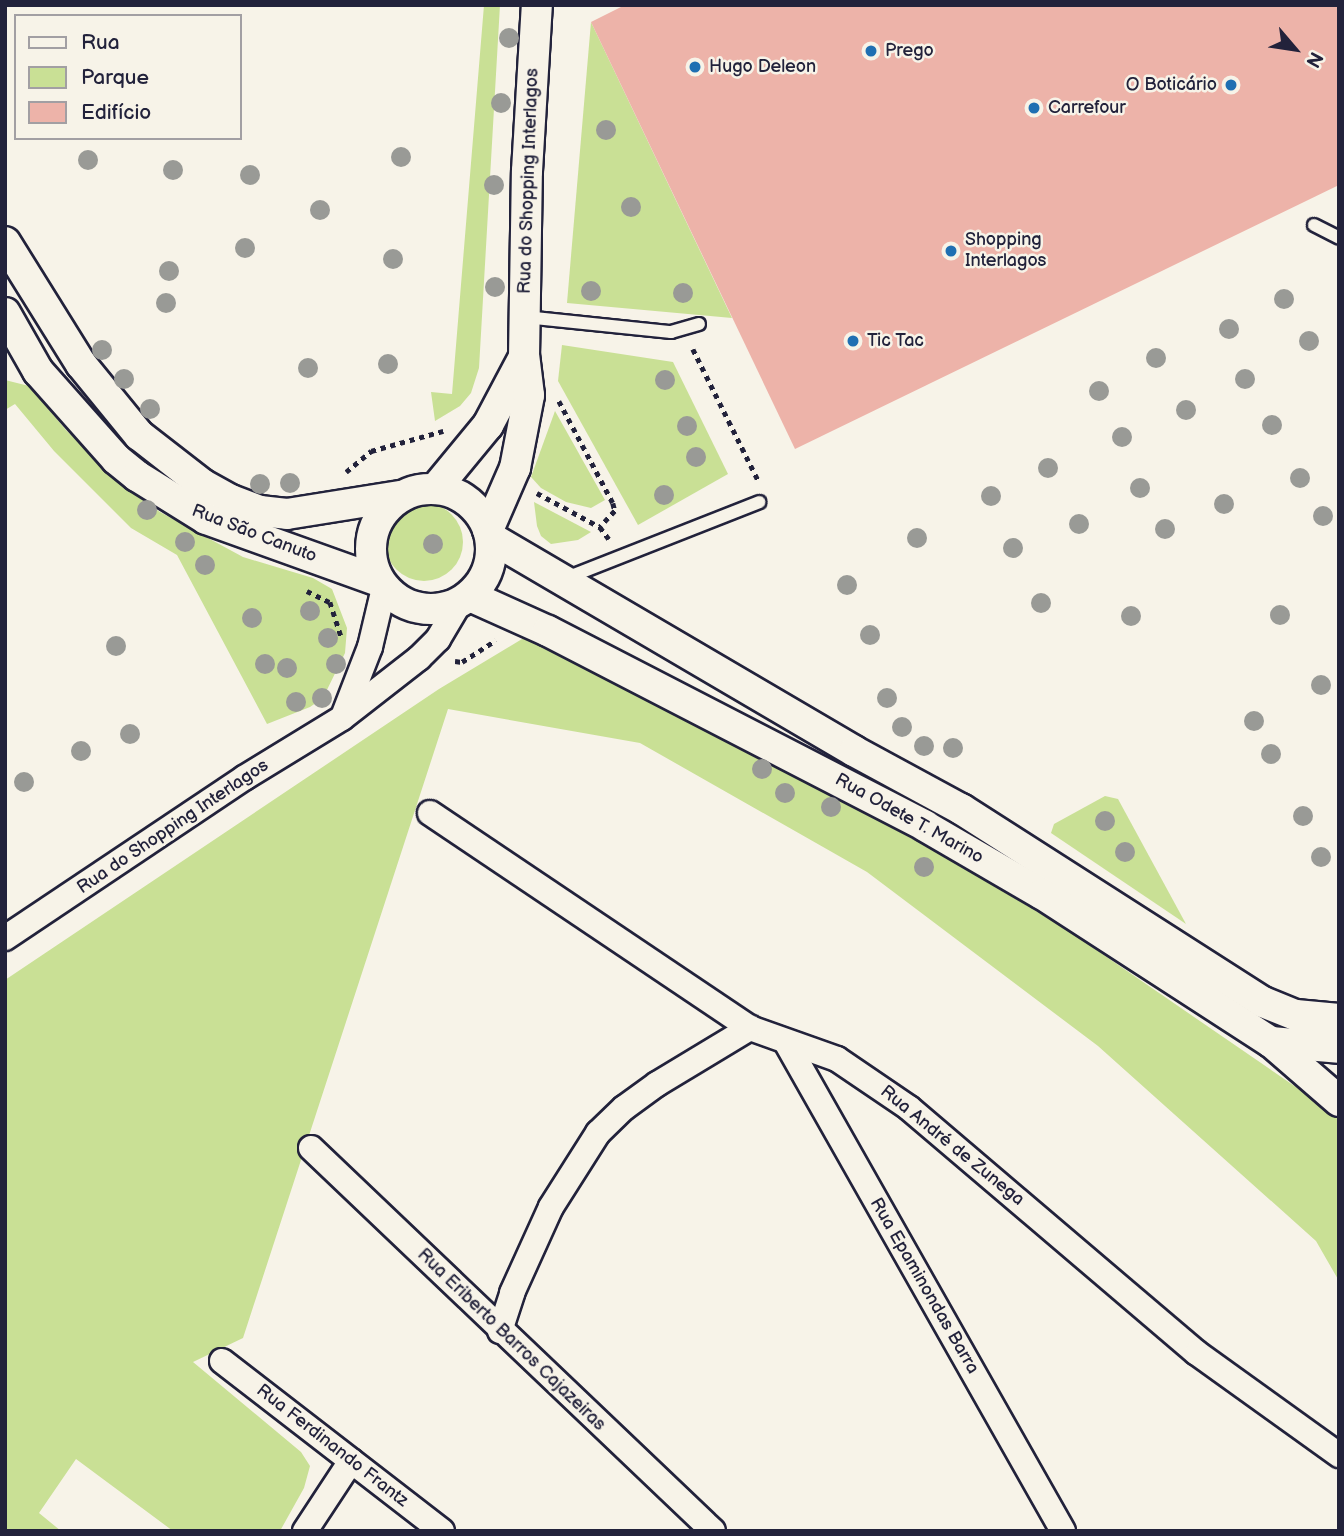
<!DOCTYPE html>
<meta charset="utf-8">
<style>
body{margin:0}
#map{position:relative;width:1344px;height:1536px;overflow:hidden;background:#f7f3e8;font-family:"Balsamiq Sans",sans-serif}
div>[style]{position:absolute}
.green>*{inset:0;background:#c9e095}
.round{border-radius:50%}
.building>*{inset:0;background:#edb3a9}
.path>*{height:4.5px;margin-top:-2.25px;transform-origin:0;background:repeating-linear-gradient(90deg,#22223b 0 5px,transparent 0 10px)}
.roads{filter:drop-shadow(2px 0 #22223b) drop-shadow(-2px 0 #22223b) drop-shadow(0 2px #22223b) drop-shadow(0 -2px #22223b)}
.service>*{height:12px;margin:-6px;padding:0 6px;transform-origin:6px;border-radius:6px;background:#f7f3e8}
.minor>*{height:24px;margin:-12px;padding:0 12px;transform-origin:12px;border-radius:12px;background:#f7f3e8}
.tertiary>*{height:30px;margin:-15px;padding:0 15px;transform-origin:15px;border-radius:15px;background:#f7f3e8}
.tertiary>.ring{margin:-15px;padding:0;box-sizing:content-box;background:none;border:30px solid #f7f3e8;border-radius:50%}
.trees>*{width:20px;height:20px;margin:-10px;border-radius:50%;background:#999a96}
.dots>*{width:19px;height:19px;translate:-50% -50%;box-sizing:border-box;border:4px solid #f7f3e8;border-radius:50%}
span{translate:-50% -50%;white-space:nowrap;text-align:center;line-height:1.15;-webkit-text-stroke:5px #f7f3e8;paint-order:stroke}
.poi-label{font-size:18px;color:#22223b}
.left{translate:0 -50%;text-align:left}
.right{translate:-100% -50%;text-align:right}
.street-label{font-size:18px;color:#22223b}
.frame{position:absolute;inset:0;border:7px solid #22223b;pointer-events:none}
.legend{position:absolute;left:14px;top:14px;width:228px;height:126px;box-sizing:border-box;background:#f7f3e8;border:2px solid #a29fa3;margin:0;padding:9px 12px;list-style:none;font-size:21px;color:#22223b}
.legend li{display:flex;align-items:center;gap:14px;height:35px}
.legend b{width:35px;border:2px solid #a29fa3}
.north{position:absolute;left:1260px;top:14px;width:70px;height:70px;-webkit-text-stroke:5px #f7f3e8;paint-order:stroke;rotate:119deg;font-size:19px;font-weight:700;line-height:28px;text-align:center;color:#22223b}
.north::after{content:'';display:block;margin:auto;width:24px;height:32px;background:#22223b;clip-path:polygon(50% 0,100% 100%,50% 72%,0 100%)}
</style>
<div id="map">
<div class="green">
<i style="clip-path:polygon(484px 5px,500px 5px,479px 368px,471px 393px,460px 406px,435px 421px,431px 392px,452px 394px)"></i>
<i style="clip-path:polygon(591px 22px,732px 318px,567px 303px)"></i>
<i style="clip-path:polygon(562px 345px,673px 362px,728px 474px,638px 525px,558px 381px)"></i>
<i style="clip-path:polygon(5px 380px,29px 386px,66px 430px,125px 488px,160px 512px,243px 557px,313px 578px,332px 589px,347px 628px,345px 653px,323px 698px,310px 707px,267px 724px,177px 555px,131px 528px,54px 451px,15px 404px,5px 410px)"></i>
<i style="clip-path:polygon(555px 411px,605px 500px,591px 508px,566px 502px,541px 488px,531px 477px)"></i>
<i style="clip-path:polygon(534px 502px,591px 532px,578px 540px,551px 544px,541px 536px,537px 526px)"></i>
<i class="round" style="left:385px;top:503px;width:78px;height:78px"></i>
<i style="clip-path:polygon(527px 636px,934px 850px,1066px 929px,1325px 1107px,1339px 1120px,1339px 1281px,1316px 1241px,1098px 1046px,867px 872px,640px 743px,448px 709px,243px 1338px,193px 1362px,301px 1452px,310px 1466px,304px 1488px,280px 1531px,173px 1531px,76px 1459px,39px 1513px,61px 1531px,5px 1531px,5px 980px,439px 689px)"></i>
<i style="clip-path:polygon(1105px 796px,1118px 799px,1186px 924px,1051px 833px,1054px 824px)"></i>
</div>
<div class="building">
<i style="clip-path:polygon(625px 5px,1339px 5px,1339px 185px,795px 449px,591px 22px)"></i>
</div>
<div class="path">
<i style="left:693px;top:349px;width:148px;rotate:63.6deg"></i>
<i style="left:559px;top:401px;width:115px;rotate:62.1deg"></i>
<i style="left:613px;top:503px;width:8px;rotate:76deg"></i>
<i style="left:615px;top:511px;width:22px;rotate:133deg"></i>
<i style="left:346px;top:472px;width:33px;rotate:-40deg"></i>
<i style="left:371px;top:451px;width:75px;rotate:-15.5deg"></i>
<i style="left:537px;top:493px;width:72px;rotate:28.4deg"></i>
<i style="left:600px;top:527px;width:15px;rotate:53deg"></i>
<i style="left:307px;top:591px;width:25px;rotate:26deg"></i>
<i style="left:330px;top:602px;width:39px;rotate:72deg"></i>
<i style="left:455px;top:661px;width:7px;rotate:8deg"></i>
<i style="left:462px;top:662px;width:40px;rotate:-32.9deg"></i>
</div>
<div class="roads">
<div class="service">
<i style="left:1314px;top:225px;width:28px;rotate:27deg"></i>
<i style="left:525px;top:317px;width:147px;rotate:5.9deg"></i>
<i style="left:671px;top:332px;width:29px;rotate:-16deg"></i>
<i style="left:564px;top:579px;width:210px;rotate:-21.5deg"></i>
</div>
<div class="minor">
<i style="left:344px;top:714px;width:72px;rotate:-68.8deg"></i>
<i style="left:370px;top:647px;width:61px;rotate:-76.7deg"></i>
<i style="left:430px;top:813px;width:386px;rotate:33.9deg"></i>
<i style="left:750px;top:1028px;width:92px;rotate:19.6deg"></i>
<i style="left:837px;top:1059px;width:87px;rotate:34.2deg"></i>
<i style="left:909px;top:1108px;width:378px;rotate:40.4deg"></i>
<i style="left:1197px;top:1353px;width:175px;rotate:35.7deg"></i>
<i style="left:5px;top:938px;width:288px;rotate:-33.8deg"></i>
<i style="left:244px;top:778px;width:115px;rotate:-31.5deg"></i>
<i style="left:342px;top:718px;width:98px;rotate:-37.9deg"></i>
<i style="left:419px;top:658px;width:27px;rotate:-45deg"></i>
<i style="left:438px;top:639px;width:43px;rotate:-59.3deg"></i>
<i style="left:786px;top:1042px;width:562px;rotate:60.47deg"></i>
<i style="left:311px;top:1148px;width:555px;rotate:43.61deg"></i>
<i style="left:500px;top:1331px;width:40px;rotate:-72deg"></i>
<i style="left:512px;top:1293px;width:94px;rotate:-65.6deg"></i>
<i style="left:551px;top:1207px;width:88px;rotate:-57.6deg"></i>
<i style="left:598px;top:1133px;width:36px;rotate:-44deg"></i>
<i style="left:624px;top:1108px;width:41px;rotate:-36deg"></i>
<i style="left:657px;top:1084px;width:109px;rotate:-31.1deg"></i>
<i style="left:222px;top:1361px;width:278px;rotate:37.7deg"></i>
<i style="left:305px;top:1531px;width:84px;rotate:-56.7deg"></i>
</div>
<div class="tertiary">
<i style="left:5px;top:242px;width:144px;rotate:58.1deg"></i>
<i style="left:81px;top:364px;width:92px;rotate:50.8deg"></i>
<i style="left:139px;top:435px;width:80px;rotate:37.9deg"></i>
<i style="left:202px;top:484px;width:33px;rotate:29deg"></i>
<i style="left:231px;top:500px;width:31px;rotate:21deg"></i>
<i style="left:260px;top:511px;width:27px;rotate:6deg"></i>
<i style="left:287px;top:514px;width:114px;rotate:-9.1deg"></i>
<i style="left:5px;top:313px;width:67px;rotate:60.4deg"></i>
<i style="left:38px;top:371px;width:118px;rotate:48.4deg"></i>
<i style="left:116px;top:459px;width:27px;rotate:39deg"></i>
<i style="left:137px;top:476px;width:81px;rotate:31.9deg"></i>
<i style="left:206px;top:519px;width:184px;rotate:19.7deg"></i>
<i style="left:436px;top:488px;width:82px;rotate:-50.5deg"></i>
<i style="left:488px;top:425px;width:77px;rotate:-62.1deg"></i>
<i class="ring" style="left:371px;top:489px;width:90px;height:90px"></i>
<i style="left:488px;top:530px;width:68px;rotate:-66.5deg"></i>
<i style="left:515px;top:468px;width:74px;rotate:-79.1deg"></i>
<i style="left:529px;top:395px;width:38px;rotate:-97deg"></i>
<i style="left:524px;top:357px;width:186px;rotate:-89.1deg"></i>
<i style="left:527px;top:171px;width:166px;rotate:-86.6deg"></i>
<i style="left:491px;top:538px;width:421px;rotate:30.4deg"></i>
<i style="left:854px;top:751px;width:122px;rotate:28.5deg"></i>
<i style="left:961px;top:809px;width:358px;rotate:32.6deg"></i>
<i style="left:1263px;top:1002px;width:35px;rotate:22deg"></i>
<i style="left:1296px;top:1015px;width:43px;rotate:5.3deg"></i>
<i style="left:470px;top:596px;width:85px;rotate:24.2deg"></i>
<i style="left:548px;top:631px;width:424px;rotate:27.3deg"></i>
<i style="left:925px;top:826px;width:135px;rotate:30.2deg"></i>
<i style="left:1042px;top:894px;width:273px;rotate:32.9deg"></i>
<i style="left:1271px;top:1042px;width:68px;rotate:5deg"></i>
<i style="left:1271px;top:1042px;width:90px;rotate:40.9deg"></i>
</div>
</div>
<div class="trees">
<i style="left:509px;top:38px"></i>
<i style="left:501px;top:103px"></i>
<i style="left:606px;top:130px"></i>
<i style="left:401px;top:157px"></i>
<i style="left:88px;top:160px"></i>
<i style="left:173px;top:170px"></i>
<i style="left:250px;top:175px"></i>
<i style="left:494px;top:185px"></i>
<i style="left:631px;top:207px"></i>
<i style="left:320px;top:210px"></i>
<i style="left:245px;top:248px"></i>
<i style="left:393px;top:259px"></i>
<i style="left:169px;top:271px"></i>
<i style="left:495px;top:287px"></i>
<i style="left:591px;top:291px"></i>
<i style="left:683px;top:293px"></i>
<i style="left:1284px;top:299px"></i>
<i style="left:166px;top:303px"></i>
<i style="left:1229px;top:329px"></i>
<i style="left:1309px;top:341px"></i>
<i style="left:102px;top:350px"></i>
<i style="left:1156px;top:358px"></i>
<i style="left:388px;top:364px"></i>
<i style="left:308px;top:368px"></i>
<i style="left:124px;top:379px"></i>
<i style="left:1245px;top:379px"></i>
<i style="left:665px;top:380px"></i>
<i style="left:1099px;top:391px"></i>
<i style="left:150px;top:409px"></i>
<i style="left:1186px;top:410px"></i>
<i style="left:1272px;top:425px"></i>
<i style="left:687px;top:426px"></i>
<i style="left:1122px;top:437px"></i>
<i style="left:696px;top:457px"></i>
<i style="left:1048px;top:468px"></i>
<i style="left:1300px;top:478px"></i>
<i style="left:290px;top:483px"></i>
<i style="left:260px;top:484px"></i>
<i style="left:1140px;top:488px"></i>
<i style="left:664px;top:495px"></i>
<i style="left:991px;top:496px"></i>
<i style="left:1224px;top:504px"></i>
<i style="left:147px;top:510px"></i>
<i style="left:1323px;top:516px"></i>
<i style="left:1079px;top:524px"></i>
<i style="left:1165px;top:529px"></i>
<i style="left:917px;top:538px"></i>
<i style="left:185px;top:542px"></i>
<i style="left:433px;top:544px"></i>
<i style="left:1013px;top:548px"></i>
<i style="left:205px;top:565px"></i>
<i style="left:847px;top:585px"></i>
<i style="left:1041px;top:603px"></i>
<i style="left:310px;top:611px"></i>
<i style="left:1280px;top:615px"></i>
<i style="left:1131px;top:616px"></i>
<i style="left:252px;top:618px"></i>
<i style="left:870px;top:635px"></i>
<i style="left:328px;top:638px"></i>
<i style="left:116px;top:646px"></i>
<i style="left:265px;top:664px"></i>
<i style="left:336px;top:664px"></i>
<i style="left:287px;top:668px"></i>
<i style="left:1321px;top:685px"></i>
<i style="left:322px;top:698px"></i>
<i style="left:887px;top:698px"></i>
<i style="left:296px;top:702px"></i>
<i style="left:1254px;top:721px"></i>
<i style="left:902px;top:727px"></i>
<i style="left:130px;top:734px"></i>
<i style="left:924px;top:746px"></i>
<i style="left:953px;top:748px"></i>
<i style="left:81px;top:751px"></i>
<i style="left:1271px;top:754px"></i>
<i style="left:762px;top:769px"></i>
<i style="left:24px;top:782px"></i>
<i style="left:785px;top:793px"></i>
<i style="left:831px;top:807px"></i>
<i style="left:1303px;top:816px"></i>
<i style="left:1105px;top:821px"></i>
<i style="left:1125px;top:852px"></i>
<i style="left:1321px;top:857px"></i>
<i style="left:924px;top:867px"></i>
</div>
<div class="dots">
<i style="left:871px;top:51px;background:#1f6fb2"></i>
<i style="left:695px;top:67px;background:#1f6fb2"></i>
<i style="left:1231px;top:85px;background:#1f6fb2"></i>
<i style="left:1034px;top:108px;background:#1f6fb2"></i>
<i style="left:951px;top:251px;background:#1f6fb2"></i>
<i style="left:853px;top:341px;background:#1f6fb2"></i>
</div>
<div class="poi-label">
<span class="left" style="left:885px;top:51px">Prego</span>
<span class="left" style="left:709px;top:67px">Hugo Deleon</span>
<span class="right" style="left:1217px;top:85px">O Boticário</span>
<span class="left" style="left:1048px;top:108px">Carrefour</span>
<span class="left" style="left:965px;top:251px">Shopping<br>Interlagos</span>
<span class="left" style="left:867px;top:341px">Tic Tac</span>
</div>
<div class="street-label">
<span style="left:529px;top:181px;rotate:-88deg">Rua do Shopping Interlagos</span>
<span style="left:254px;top:534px;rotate:21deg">Rua São Canuto</span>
<span style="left:909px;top:819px;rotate:29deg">Rua Odete T. Marino</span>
<span style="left:173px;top:827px;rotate:-34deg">Rua do Shopping Interlagos</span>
<span style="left:952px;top:1146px;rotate:39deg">Rua André de Zunega</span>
<span style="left:924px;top:1286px;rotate:60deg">Rua Epaminondas Barra</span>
<span style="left:511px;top:1340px;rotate:44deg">Rua Eriberto Barros Cajazeiras</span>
<span style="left:332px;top:1446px;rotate:38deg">Rua Ferdinando Frantz</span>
</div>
<div class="frame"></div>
<ul class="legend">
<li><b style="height:9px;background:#f7f3e8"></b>Rua</li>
<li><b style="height:19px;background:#c9e095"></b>Parque</li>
<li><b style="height:19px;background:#edb3a9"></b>Edifício</li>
</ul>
<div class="north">N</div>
</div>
